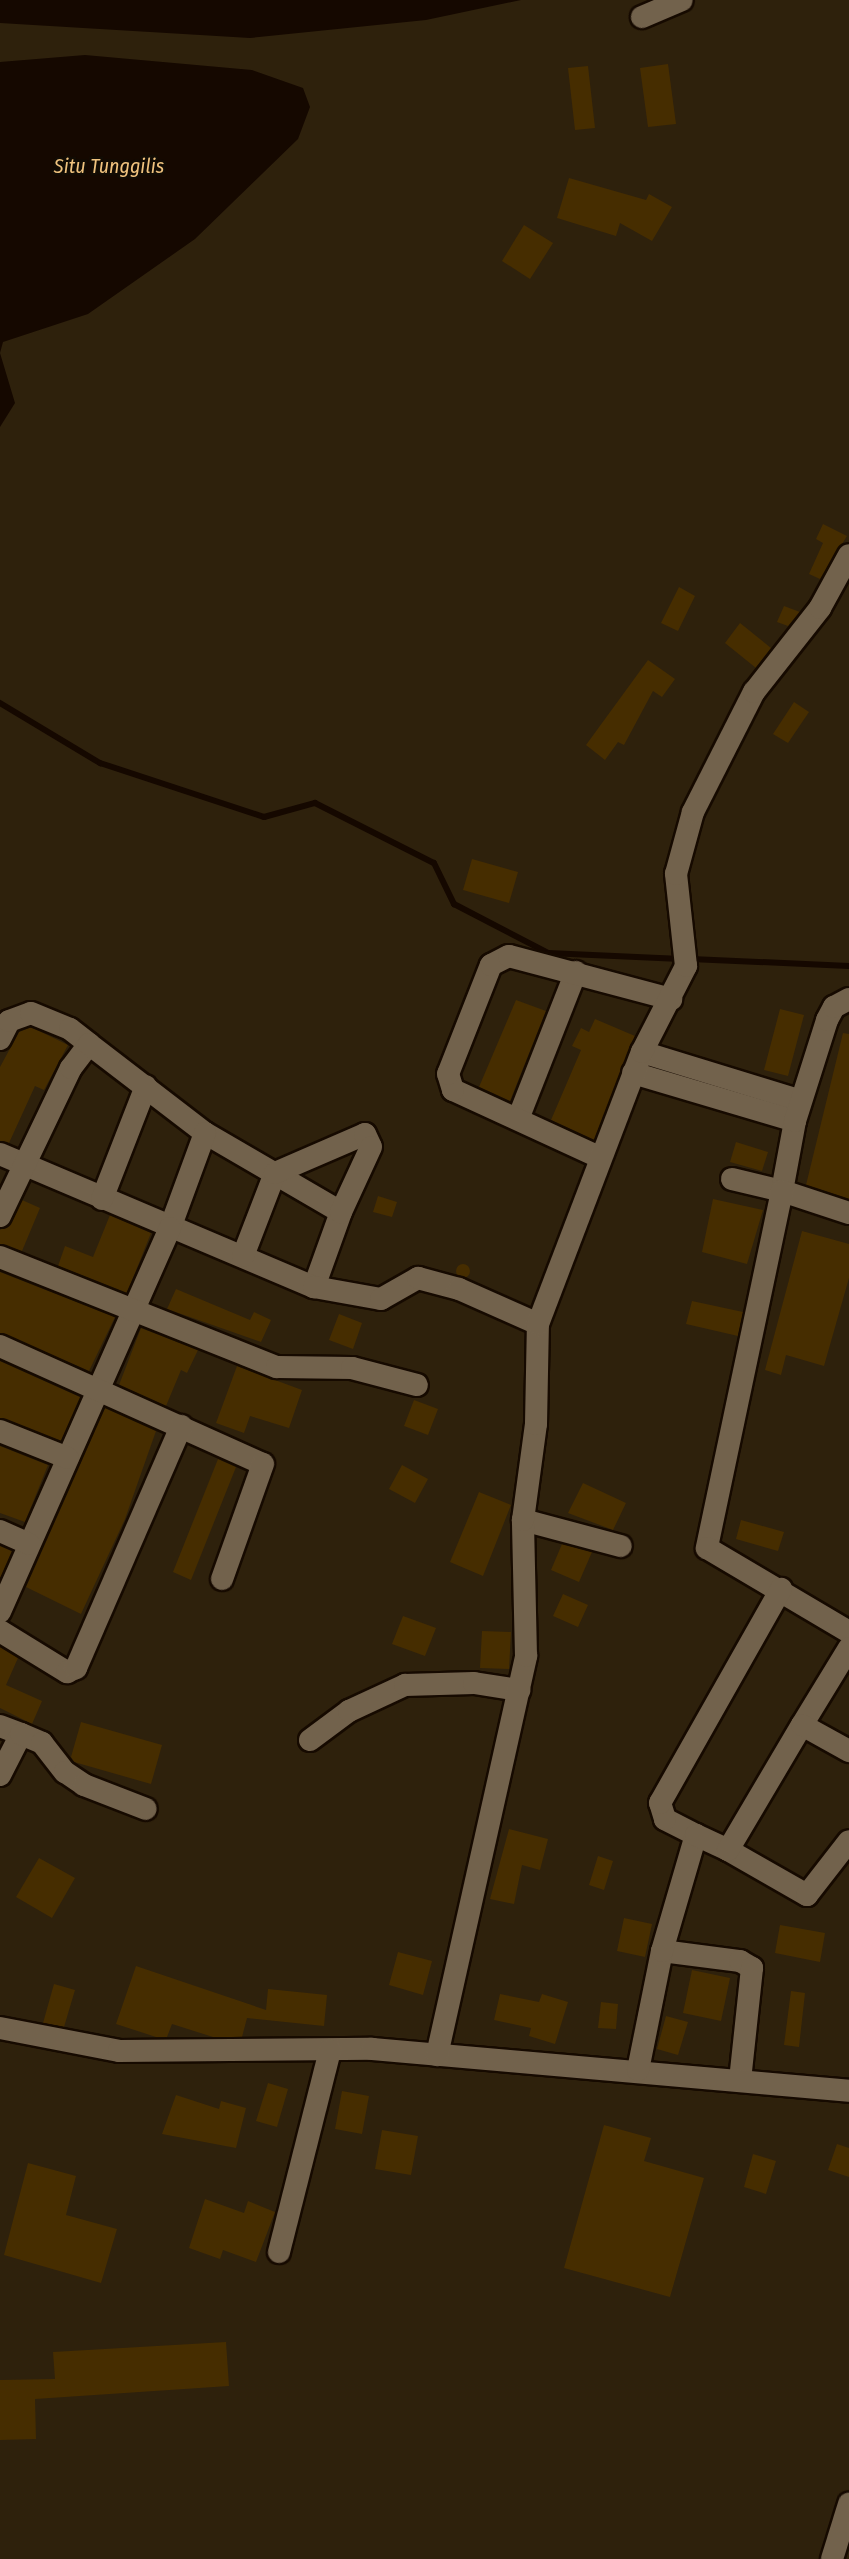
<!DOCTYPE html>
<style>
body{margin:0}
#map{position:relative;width:849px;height:2559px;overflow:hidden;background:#2e210c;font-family:"Fira Sans Condensed",sans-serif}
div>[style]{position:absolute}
.water>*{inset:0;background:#150800}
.stream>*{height:6px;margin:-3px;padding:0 3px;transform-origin:3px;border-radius:3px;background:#150800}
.building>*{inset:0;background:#462d00}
.round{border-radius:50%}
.roads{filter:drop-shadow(2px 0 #160a00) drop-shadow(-2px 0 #160a00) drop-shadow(0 2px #160a00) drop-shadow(0 -2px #160a00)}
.minor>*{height:22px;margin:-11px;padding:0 11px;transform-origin:11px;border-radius:11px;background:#72624c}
span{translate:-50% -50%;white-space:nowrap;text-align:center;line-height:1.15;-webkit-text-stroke:5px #120c04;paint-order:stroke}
.water-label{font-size:20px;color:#efc27e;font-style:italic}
</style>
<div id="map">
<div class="water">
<i style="clip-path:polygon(0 0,521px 0,426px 20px,250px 38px,0 23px)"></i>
<i style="clip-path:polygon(85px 55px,252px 70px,303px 88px,310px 107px,298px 139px,195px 239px,88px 314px,3px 342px,0 353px,15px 403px,0 427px,0 62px)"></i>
</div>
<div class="stream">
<i style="left:0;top:703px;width:117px;rotate:31deg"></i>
<i style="left:100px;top:763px;width:173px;rotate:18.2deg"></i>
<i style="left:264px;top:817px;width:53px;rotate:-15.4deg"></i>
<i style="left:315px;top:803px;width:133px;rotate:26.8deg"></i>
<i style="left:434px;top:863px;width:46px;rotate:64deg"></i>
<i style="left:454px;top:904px;width:106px;rotate:27.5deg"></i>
<i style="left:548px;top:953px;width:133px;rotate:2.6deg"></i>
<i style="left:691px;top:959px;width:158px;rotate:2.5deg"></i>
</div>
<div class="building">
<i style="clip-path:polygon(668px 64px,676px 124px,648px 127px,640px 68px)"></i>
<i style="clip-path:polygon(588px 66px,595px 128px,575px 130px,568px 68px)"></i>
<i style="clip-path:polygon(569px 178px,646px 200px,649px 194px,672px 207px,652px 241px,620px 223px,616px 236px,557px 218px)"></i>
<i style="clip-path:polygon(524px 225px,553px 243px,530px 279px,502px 261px)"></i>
<i style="clip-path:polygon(823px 524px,847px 536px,820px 579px,809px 574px,823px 543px,816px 539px)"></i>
<i style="clip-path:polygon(679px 587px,695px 596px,678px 631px,661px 623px)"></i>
<i style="clip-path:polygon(784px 606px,800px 612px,788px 626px,777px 622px)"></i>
<i style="clip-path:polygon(740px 623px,771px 648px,756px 668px,725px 643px)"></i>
<i style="clip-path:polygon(648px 660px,675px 679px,662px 697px,653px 691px,624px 745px,618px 742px,605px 760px,586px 745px)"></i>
<i style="clip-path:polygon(794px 702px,809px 712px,788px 743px,773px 734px)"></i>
<i style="clip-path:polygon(472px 859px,518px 872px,509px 903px,463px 890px)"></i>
<i style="clip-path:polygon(516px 1000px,546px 1011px,510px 1101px,479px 1087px)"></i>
<i style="clip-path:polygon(780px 1009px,804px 1015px,788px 1076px,764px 1070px)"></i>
<i style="clip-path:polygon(595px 1019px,635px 1036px,594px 1140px,551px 1120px,581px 1050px,572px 1046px,581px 1028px,589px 1032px)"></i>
<i style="clip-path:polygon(31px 1027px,68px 1045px,44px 1090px,35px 1086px,9px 1143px,0 1141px,0 1067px,19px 1032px)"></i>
<i style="clip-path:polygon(843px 1033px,849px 1034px,849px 1199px,806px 1185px)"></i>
<i style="clip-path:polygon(736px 1142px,768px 1152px,762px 1171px,730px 1162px)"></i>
<i style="clip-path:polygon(378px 1196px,397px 1202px,392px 1217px,373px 1212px)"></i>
<i style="clip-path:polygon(713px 1199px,763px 1210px,747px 1264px,702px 1252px)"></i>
<i style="clip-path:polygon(22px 1200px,40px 1208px,22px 1251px,0 1244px,0 1230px,12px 1222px)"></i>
<i style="clip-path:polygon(110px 1215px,151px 1233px,127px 1293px,58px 1266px,65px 1246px,93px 1257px)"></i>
<i style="clip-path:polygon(802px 1231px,849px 1244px,849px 1278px,824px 1366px,786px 1355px,781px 1375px,765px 1370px)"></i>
<i class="round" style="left:456px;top:1264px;width:14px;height:14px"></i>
<i style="clip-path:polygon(0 1272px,115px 1317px,89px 1371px,0 1333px)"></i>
<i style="clip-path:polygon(176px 1289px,250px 1320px,254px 1312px,271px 1320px,261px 1342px,167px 1309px)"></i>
<i style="clip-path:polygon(692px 1301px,743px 1312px,738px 1336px,686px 1324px)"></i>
<i style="clip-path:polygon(339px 1314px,362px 1323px,353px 1349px,329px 1340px)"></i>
<i style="clip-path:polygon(141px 1328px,198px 1350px,187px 1373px,181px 1370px,166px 1406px,119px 1385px)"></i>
<i style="clip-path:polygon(0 1361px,80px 1397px,61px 1441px,0 1418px)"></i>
<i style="clip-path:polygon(237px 1366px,302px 1390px,289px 1428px,250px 1416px,244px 1433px,216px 1423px)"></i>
<i style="clip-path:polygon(414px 1400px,438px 1409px,428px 1435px,404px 1426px)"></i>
<i style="clip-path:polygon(105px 1408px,156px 1431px,125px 1519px,81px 1614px,26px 1587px)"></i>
<i style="clip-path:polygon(0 1446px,48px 1465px,25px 1522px,0 1513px)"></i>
<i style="clip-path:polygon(218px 1459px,236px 1467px,191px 1580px,173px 1572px)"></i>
<i style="clip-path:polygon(402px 1465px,428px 1479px,415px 1503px,389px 1489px)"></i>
<i style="clip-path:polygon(583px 1483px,626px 1503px,613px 1530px,568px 1513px)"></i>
<i style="clip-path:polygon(479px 1492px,511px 1505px,483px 1576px,450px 1562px)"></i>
<i style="clip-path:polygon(741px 1520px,784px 1532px,778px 1551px,736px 1539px)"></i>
<i style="clip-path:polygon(562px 1544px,592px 1552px,579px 1582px,551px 1570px)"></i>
<i style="clip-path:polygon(0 1546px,12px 1551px,1px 1577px,0 1577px)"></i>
<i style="clip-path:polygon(563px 1594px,588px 1605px,578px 1627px,553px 1616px)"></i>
<i style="clip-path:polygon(403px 1616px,436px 1628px,425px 1656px,392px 1644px)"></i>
<i style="clip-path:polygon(482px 1631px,511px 1632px,509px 1669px,480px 1668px)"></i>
<i style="clip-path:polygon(0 1647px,18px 1658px,6px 1685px,42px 1701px,32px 1724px,0 1708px)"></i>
<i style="clip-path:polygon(81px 1722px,162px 1745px,151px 1784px,74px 1762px,71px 1757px)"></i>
<i style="clip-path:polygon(509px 1829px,548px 1839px,540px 1870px,522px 1865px,514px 1904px,490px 1899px)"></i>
<i style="clip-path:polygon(598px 1856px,613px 1861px,604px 1890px,589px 1885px)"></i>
<i style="clip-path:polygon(39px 1858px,75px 1878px,52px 1918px,16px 1897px)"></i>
<i style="clip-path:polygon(624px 1918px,652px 1924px,645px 1957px,617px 1951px)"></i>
<i style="clip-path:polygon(780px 1925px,825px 1933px,820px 1962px,775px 1953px)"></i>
<i style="clip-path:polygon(398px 1952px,432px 1961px,423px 1995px,389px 1985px)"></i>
<i style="clip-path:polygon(136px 1966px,266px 2010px,268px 1989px,327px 1995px,324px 2026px,247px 2018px,242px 2037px,213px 2037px,172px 2024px,167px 2037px,156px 2037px,116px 2024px)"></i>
<i style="clip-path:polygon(692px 1970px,730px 1978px,721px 2021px,683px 2013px)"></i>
<i style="clip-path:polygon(54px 1984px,75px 1990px,64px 2027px,43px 2023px)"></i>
<i style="clip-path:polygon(791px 1991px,805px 1993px,799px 2047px,784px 2045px)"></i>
<i style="clip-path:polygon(500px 1994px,539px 2002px,542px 1994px,568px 2002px,555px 2044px,529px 2036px,531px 2028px,494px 2020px)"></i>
<i style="clip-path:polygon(601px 2002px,618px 2004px,616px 2029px,598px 2028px)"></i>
<i style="clip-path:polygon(666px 2016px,688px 2022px,678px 2055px,657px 2049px)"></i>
<i style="clip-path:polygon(268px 2083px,288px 2089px,277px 2127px,256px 2121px)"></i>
<i style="clip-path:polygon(342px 2091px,369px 2096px,362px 2134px,335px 2129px)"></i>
<i style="clip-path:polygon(176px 2095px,219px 2109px,221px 2101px,246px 2108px,236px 2148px,162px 2134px)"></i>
<i style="clip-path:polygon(604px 2125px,651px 2138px,644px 2161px,704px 2178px,670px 2297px,564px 2268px)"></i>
<i style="clip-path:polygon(382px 2130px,418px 2136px,411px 2175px,375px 2169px)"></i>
<i style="clip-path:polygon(837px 2144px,849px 2148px,849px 2177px,828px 2170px)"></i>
<i style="clip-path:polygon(753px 2154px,776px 2161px,766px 2194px,744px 2187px)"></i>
<i style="clip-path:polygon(28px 2163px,76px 2176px,66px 2215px,117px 2229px,101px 2283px,4px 2255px)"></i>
<i style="clip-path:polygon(205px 2199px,244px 2213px,248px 2201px,275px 2212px,256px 2262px,223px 2250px,220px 2259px,189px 2248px)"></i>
<i style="clip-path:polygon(226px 2342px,229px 2386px,35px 2399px,36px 2439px,0 2440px,0 2380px,55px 2379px,53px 2352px)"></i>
</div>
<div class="roads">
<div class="minor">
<i style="left:642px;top:17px;width:43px;rotate:-23deg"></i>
<i style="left:0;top:1039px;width:20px;rotate:-63deg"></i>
<i style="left:9px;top:1021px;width:23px;rotate:-20deg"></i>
<i style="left:31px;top:1013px;width:42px;rotate:22.3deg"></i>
<i style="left:70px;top:1029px;width:24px;rotate:38deg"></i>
<i style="left:642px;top:1052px;width:166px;rotate:17.1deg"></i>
<i style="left:633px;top:1073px;width:169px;rotate:16.5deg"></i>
<i style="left:518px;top:1119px;width:158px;rotate:-68.5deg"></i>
<i style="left:205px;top:1133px;width:157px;rotate:30.2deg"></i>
<i style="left:341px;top:1212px;width:80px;rotate:109.8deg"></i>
<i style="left:0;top:1154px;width:341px;rotate:23deg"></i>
<i style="left:314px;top:1287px;width:68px;rotate:10.2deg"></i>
<i style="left:381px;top:1299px;width:43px;rotate:-29.6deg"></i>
<i style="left:418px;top:1278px;width:42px;rotate:15deg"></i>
<i style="left:459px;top:1289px;width:86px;rotate:23.9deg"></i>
<i style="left:599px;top:1157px;width:161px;rotate:-155.3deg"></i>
<i style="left:453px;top:1090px;width:17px;rotate:-107deg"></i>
<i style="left:448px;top:1074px;width:117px;rotate:-68.5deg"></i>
<i style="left:491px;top:965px;width:20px;rotate:-27deg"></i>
<i style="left:509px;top:956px;width:168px;rotate:14.9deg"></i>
<i style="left:732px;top:1179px;width:51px;rotate:13.5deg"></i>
<i style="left:782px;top:1191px;width:71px;rotate:-79.5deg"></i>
<i style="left:795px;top:1121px;width:106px;rotate:-72.4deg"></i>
<i style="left:827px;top:1020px;width:15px;rotate:-62deg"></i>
<i style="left:834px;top:1007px;width:17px;rotate:-28deg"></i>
<i style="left:102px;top:1199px;width:121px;rotate:-68.7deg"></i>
<i style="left:849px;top:1213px;width:71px;rotate:-161.8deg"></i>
<i style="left:782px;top:1191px;width:365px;rotate:101.9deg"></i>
<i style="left:707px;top:1548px;width:165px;rotate:30.6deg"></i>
<i style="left:0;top:1216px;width:164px;rotate:-64.4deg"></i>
<i style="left:71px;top:1068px;width:30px;rotate:-53deg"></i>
<i style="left:89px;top:1044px;width:146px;rotate:37.5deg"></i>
<i style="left:205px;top:1133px;width:101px;rotate:110.2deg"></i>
<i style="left:170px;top:1228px;width:420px;rotate:113.9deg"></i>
<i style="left:243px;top:1256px;width:89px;rotate:-68.9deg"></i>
<i style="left:275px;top:1173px;width:98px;rotate:-23.4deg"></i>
<i style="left:365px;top:1134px;width:14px;rotate:65deg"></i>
<i style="left:371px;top:1147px;width:72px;rotate:114.8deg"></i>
<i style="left:0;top:1257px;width:298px;rotate:21.7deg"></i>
<i style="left:277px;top:1367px;width:75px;rotate:0.8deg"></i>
<i style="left:352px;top:1368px;width:67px;rotate:14.7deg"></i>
<i style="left:0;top:1346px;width:288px;rotate:24.2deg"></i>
<i style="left:263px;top:1464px;width:122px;rotate:109.6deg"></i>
<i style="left:0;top:1431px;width:73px;rotate:21.7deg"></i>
<i style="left:523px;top:1520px;width:101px;rotate:14.9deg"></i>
<i style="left:0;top:1531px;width:32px;rotate:24deg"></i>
<i style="left:0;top:1631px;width:79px;rotate:31.5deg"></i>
<i style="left:67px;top:1672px;width:10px;rotate:-24deg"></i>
<i style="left:76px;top:1668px;width:264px;rotate:-66.5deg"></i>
<i style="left:802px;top:1725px;width:90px;rotate:-58.6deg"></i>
<i style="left:0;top:1726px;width:22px;rotate:21deg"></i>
<i style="left:21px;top:1734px;width:46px;rotate:117.1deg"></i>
<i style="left:21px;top:1734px;width:23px;rotate:23deg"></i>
<i style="left:42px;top:1743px;width:37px;rotate:52deg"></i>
<i style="left:65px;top:1772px;width:23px;rotate:34deg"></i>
<i style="left:84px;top:1785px;width:66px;rotate:21.2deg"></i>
<i style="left:310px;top:1740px;width:49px;rotate:-36.6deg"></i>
<i style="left:349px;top:1711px;width:62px;rotate:-24.9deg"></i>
<i style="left:405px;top:1685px;width:69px;rotate:-1.7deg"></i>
<i style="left:474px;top:1683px;width:46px;rotate:8.8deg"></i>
<i style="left:696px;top:1835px;width:35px;rotate:-153deg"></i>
<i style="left:665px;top:1819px;width:17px;rotate:-107deg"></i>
<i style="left:660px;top:1803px;width:246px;rotate:-60.5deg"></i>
<i style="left:728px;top:1850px;width:91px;rotate:29.7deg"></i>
<i style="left:807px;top:1895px;width:68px;rotate:-52.1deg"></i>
<i style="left:662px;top:1951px;width:79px;rotate:7.3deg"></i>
<i style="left:740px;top:1961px;width:14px;rotate:30deg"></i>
<i style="left:752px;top:1968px;width:113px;rotate:96.1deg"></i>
<i style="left:0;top:2028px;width:121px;rotate:10.9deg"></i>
<i style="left:119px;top:2051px;width:253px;rotate:-0.5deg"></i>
<i style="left:372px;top:2049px;width:479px;rotate:5deg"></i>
<i style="left:437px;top:2055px;width:409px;rotate:-77.4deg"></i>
<i style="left:526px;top:1656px;width:136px;rotate:-91.3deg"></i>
<i style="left:523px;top:1520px;width:97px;rotate:-82.3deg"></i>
<i style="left:536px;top:1424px;width:100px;rotate:-88.9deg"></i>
<i style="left:538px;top:1324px;width:291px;rotate:-69.1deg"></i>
<i style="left:642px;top:1052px;width:97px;rotate:-62.9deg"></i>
<i style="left:686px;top:966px;width:93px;rotate:-96.2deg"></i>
<i style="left:676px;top:874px;width:64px;rotate:-74.7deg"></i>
<i style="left:693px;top:812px;width:135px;rotate:-63.1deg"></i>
<i style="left:754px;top:692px;width:107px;rotate:-51.8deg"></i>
<i style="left:820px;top:608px;width:60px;rotate:-61.3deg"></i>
<i style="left:638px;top:2070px;width:121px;rotate:-78.6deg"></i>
<i style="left:662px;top:1951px;width:121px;rotate:-73.7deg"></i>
<i style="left:696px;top:1835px;width:35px;rotate:25deg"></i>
<i style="left:728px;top:1850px;width:145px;rotate:-59.4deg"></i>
<i style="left:802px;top:1725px;width:54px;rotate:29deg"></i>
<i style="left:279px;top:2252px;width:208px;rotate:-75.8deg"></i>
<i style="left:832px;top:2559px;width:58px;rotate:-72.8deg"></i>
</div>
</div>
<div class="water-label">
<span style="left:109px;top:166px">Situ Tunggilis</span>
</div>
</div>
